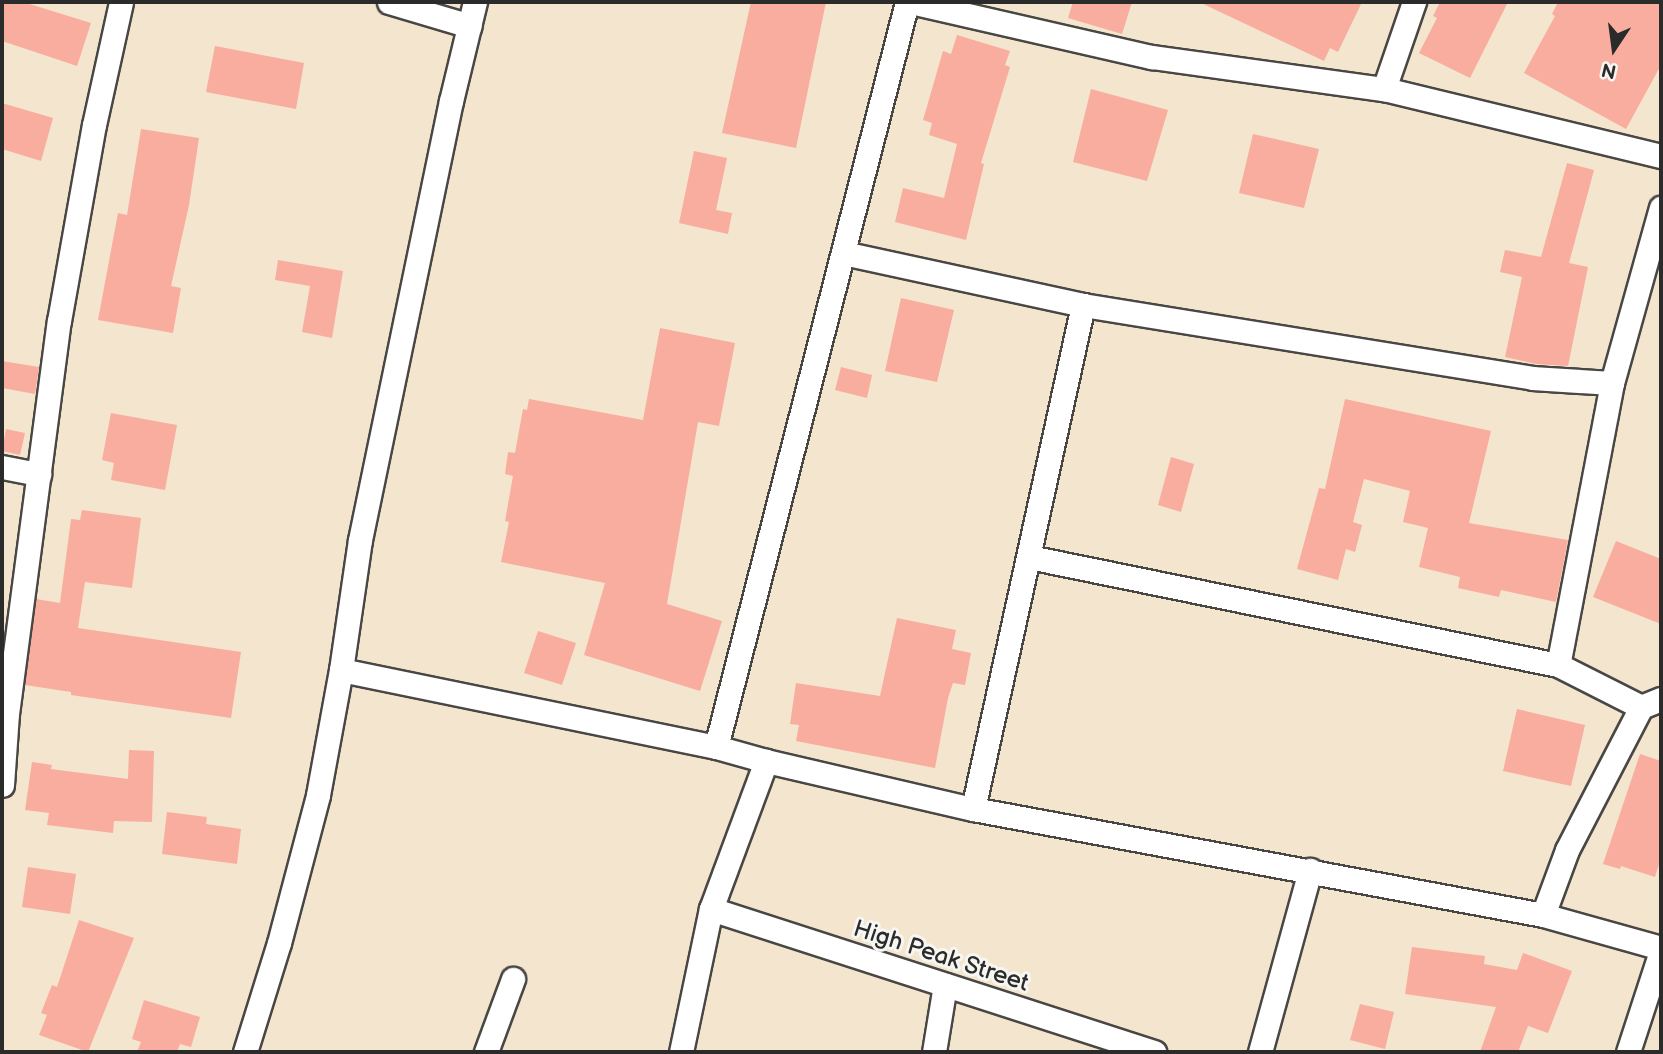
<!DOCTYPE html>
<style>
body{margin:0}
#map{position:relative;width:1663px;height:1054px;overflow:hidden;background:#f4e5cf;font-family:"Balsamiq Sans",sans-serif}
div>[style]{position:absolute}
.building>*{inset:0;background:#f9ad9e}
.roads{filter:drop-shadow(2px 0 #494744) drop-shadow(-2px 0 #494744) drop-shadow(0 2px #494744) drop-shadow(0 -2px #494744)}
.minor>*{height:23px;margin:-11.5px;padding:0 11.5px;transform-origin:11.5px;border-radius:11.5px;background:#fff}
span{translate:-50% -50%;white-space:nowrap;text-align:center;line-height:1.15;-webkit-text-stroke:6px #f6f6f2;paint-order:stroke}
.street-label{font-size:24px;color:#2b2b2b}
.frame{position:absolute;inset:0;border:4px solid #2b2b2b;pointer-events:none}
.north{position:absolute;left:1579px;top:14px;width:70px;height:70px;-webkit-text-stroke:5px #f6f6f2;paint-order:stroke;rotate:193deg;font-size:19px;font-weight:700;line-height:28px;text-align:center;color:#2b2b2b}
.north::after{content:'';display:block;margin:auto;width:24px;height:32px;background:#2b2b2b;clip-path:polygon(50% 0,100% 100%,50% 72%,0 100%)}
</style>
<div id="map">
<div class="building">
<i style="clip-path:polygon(2px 2px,23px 2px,91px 23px,77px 66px,2px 41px)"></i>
<i style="clip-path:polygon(751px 2px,826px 2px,796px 148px,722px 133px)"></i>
<i style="clip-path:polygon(1073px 2px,1132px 2px,1122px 34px,1068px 18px)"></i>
<i style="clip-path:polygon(1199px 2px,1362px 2px,1338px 52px,1330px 48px,1324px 61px)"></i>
<i style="clip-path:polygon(1440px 2px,1508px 2px,1470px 78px,1419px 53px,1437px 18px,1433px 16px)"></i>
<i style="clip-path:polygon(1558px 2px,1661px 2px,1661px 65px,1626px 129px,1524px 73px,1555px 16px,1552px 14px)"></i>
<i style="clip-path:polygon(957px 35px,1010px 51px,1005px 65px,1010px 67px,981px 163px,984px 164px,966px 240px,895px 222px,903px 188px,944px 198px,957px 144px,929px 135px,932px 123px,923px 120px,943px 51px,951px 54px)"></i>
<i style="clip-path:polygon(215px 46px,304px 63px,296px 109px,206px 92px)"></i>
<i style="clip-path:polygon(1091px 89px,1168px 110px,1147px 181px,1073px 162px)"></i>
<i style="clip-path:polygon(2px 103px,53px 118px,41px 161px,2px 149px)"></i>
<i style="clip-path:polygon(141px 129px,199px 138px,189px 205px,171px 286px,181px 288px,173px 333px,98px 320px,118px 213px,127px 215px)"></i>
<i style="clip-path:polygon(1253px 134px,1319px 149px,1304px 208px,1239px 193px)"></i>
<i style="clip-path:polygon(694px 151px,727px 158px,716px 210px,732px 213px,728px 234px,679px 223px)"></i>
<i style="clip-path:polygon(1567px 163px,1594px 170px,1569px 263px,1588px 267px,1568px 366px,1536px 364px,1505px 357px,1522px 277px,1500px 272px,1505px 250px,1541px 257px)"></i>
<i style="clip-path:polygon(278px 260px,343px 271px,332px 338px,302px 332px,310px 286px,275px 280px)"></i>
<i style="clip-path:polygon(901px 298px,954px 310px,937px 382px,885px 371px)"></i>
<i style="clip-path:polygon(660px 328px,735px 343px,719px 426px,698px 422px,667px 604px,722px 621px,700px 691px,584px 655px,605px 583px,501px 562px,509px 522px,505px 521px,513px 476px,505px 474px,508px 452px,515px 453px,523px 409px,527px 410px,529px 399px,643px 420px)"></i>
<i style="clip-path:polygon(2px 361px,39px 367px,35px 394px,2px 388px)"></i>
<i style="clip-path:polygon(841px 367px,872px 375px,867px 398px,835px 390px)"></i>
<i style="clip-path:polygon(1345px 399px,1491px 431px,1469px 523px,1568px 540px,1556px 602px,1501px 590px,1499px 597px,1458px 588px,1460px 577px,1419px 567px,1428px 528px,1403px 522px,1410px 491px,1364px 479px,1353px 522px,1362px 525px,1355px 552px,1346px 549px,1338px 580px,1297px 569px,1319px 488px,1325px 489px)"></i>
<i style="clip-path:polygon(111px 413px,177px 425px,165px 490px,111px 480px,114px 463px,102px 460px)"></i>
<i style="clip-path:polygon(6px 429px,25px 433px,20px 455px,2px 451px)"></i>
<i style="clip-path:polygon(1171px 457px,1194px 464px,1181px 512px,1158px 505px)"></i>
<i style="clip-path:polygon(82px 510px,141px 518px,132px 588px,85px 582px,78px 628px,241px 652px,231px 718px,71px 695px,71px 692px,25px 685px,36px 599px,60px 603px,71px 519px,80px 520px)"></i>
<i style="clip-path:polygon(1616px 541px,1661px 559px,1661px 624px,1593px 597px)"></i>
<i style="clip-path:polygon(897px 618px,956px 630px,952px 649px,971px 653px,965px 685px,953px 683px,948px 698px,935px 768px,796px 741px,799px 725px,790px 724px,796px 683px,880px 696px)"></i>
<i style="clip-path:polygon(538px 631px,576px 643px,562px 685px,524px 673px)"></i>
<i style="clip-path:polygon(1517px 709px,1585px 725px,1571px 786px,1503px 771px)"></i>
<i style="clip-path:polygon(129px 750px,154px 751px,152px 822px,114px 821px,113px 833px,47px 825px,49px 813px,25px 810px,32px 762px,52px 765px,51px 769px,128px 779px)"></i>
<i style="clip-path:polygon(1640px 754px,1661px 761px,1661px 858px,1655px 877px,1621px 866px,1620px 869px,1603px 864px)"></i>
<i style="clip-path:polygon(167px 812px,207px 817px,206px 824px,241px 829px,237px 864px,162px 854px)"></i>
<i style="clip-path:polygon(28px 867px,76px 874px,70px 914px,22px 907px)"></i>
<i style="clip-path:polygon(79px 920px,134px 938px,88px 1052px,39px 1035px,47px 1015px,41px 1013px,52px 985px,57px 987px)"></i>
<i style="clip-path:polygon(1412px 947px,1485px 956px,1484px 964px,1517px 970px,1523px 953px,1572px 971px,1548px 1033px,1528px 1026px,1518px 1052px,1480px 1052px,1496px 1007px,1405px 994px)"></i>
<i style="clip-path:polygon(144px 1000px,200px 1017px,191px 1047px,180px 1044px,177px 1052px,137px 1052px,141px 1042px,132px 1039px)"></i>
<i style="clip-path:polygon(1360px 1004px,1394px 1012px,1385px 1049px,1350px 1040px)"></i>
</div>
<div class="roads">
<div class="minor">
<i style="left:389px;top:2px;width:84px;rotate:16.5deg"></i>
<i style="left:911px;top:2px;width:247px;rotate:12.9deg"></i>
<i style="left:1152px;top:57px;width:234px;rotate:7.9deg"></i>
<i style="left:1384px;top:89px;width:285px;rotate:13.6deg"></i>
<i style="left:1384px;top:89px;width:92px;rotate:-71deg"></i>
<i style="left:843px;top:253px;width:246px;rotate:12.2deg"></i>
<i style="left:1083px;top:305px;width:455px;rotate:9.2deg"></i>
<i style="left:1532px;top:378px;width:80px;rotate:3.6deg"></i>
<i style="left:1612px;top:383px;width:287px;rotate:100.8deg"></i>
<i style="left:1612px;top:383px;width:182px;rotate:-74.4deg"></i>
<i style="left:2px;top:467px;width:38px;rotate:11deg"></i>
<i style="left:1029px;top:557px;width:540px;rotate:11.54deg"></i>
<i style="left:1558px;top:665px;width:93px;rotate:26.8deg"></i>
<i style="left:341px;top:670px;width:383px;rotate:11.6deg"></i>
<i style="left:716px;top:747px;width:52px;rotate:15.6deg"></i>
<i style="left:766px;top:761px;width:212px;rotate:13.1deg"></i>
<i style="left:973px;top:809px;width:580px;rotate:10.53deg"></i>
<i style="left:1543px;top:915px;width:123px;rotate:15.6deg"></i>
<i style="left:716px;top:747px;width:769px;rotate:-75.62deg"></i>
<i style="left:2px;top:785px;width:71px;rotate:-86deg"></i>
<i style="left:7px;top:714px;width:396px;rotate:-82.5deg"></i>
<i style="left:59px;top:321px;width:199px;rotate:-79.9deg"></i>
<i style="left:94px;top:125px;width:126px;rotate:-77.6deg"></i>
<i style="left:973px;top:809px;width:516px;rotate:-77.69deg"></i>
<i style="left:711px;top:909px;width:466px;rotate:17.9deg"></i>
<i style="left:1543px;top:915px;width:69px;rotate:-69.7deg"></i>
<i style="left:1567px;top:850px;width:161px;rotate:-62.6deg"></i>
<i style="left:1641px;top:707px;width:22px;rotate:-22deg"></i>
<i style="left:245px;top:1052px;width:114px;rotate:-72.7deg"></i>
<i style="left:279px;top:943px;width:153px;rotate:-75.2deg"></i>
<i style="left:318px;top:795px;width:127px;rotate:-79.6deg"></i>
<i style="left:341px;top:670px;width:131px;rotate:-81.7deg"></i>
<i style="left:360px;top:540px;width:448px;rotate:-78.3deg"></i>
<i style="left:451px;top:101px;width:102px;rotate:-76.4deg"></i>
<i style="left:486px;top:1052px;width:78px;rotate:-69.7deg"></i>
<i style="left:681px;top:1052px;width:146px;rotate:-78.2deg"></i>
<i style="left:711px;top:909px;width:158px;rotate:-69.6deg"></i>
<i style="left:934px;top:1052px;width:68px;rotate:-80.7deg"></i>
<i style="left:1260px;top:1052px;width:189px;rotate:-74.6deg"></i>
<i style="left:1628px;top:1052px;width:106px;rotate:-71.9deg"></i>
</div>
</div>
<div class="street-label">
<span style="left:941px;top:956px;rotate:18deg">High Peak Street</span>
</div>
<div class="frame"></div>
<div class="north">N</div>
</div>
